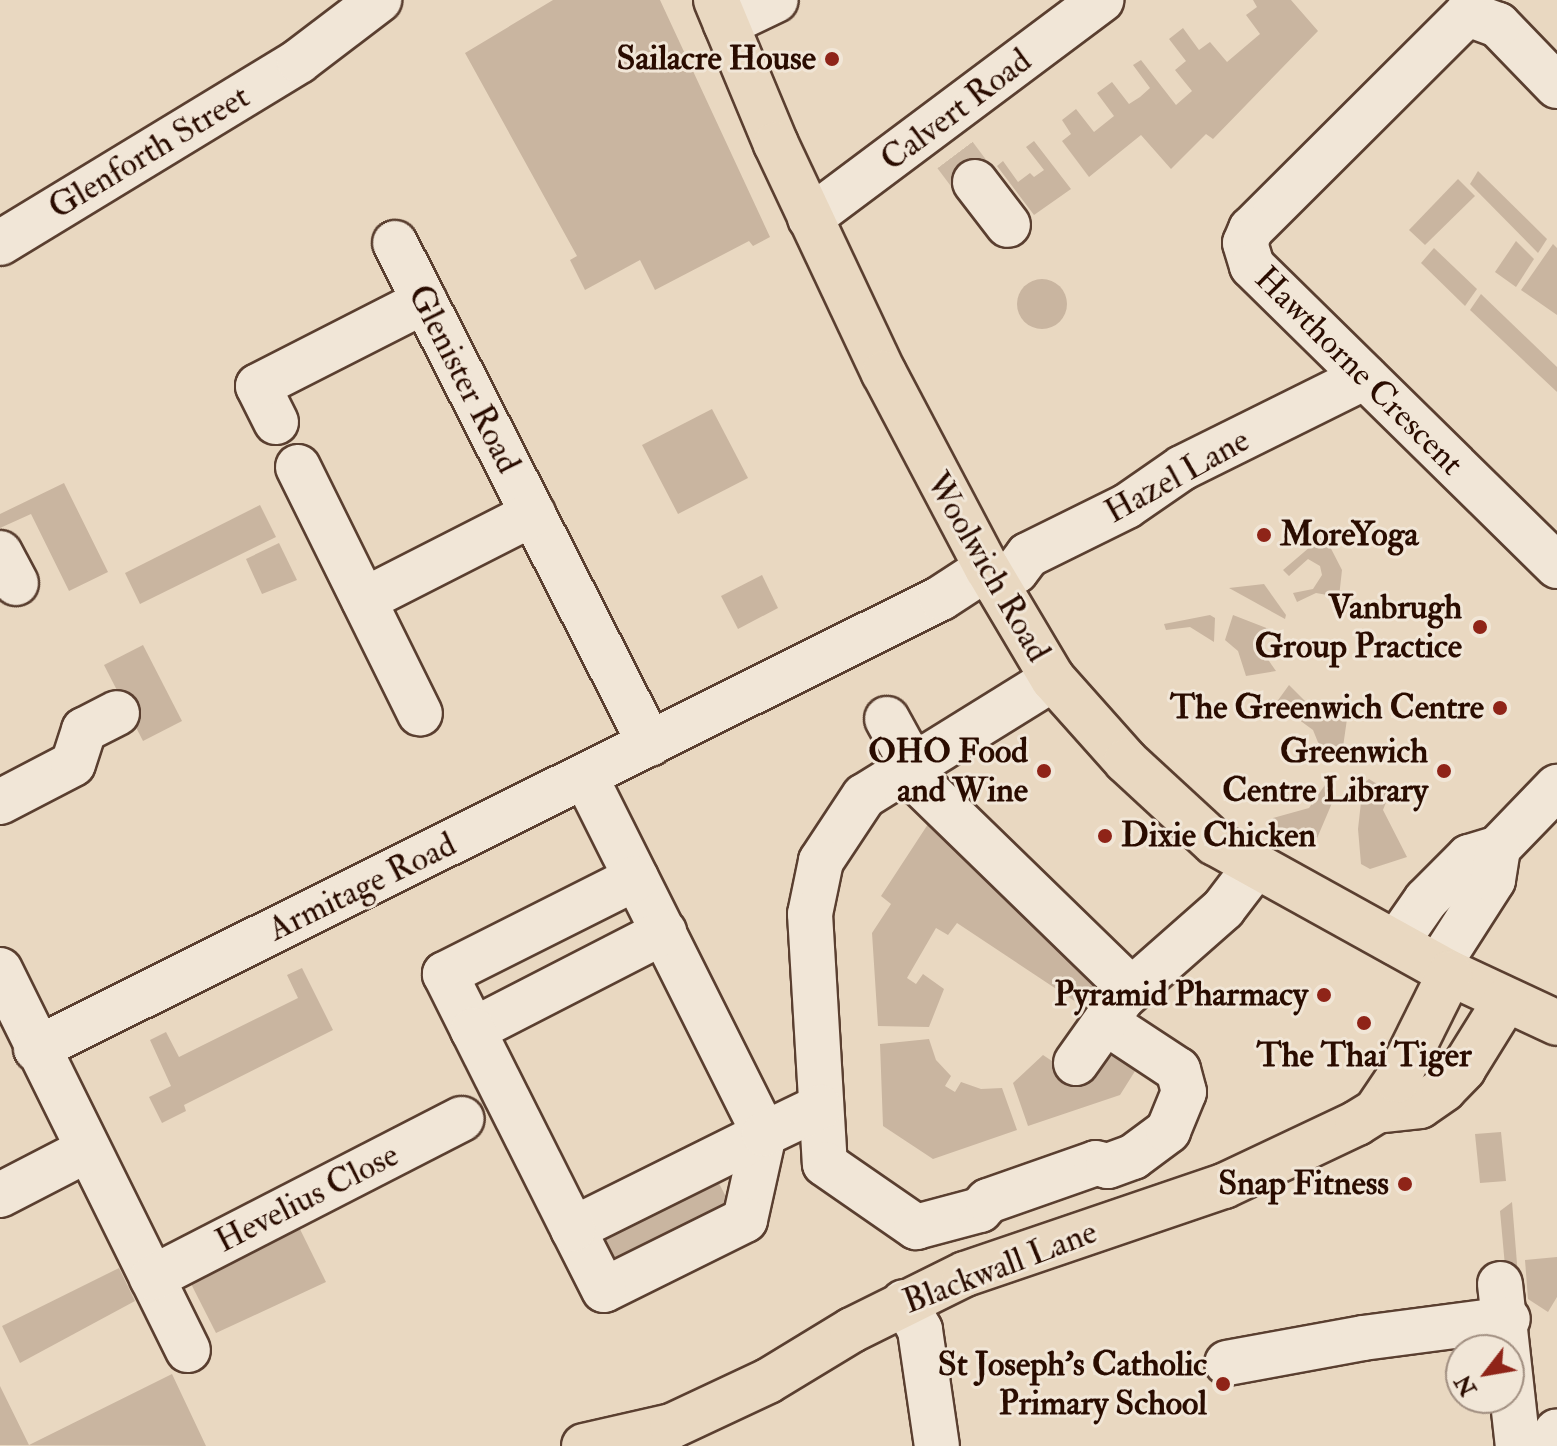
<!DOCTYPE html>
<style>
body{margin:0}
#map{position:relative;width:1557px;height:1446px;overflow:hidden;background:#e9d8c1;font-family:"IM FELL Double Pica",serif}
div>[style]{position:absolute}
.green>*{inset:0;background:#c9b5a0}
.round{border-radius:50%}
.minor-tunnel>*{height:44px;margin-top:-22px;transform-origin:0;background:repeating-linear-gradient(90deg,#ccb9a4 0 44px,transparent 0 66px)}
.roads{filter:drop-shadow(2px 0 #5a3f30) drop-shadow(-2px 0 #5a3f30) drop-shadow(0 2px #5a3f30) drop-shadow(0 -2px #5a3f30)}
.minor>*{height:44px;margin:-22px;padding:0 22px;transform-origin:22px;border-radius:22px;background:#f1e6d7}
.major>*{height:44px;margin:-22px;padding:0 22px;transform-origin:22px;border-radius:22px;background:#e9d8c1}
.dots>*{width:22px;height:22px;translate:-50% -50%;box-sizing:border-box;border:4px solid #f1e6d7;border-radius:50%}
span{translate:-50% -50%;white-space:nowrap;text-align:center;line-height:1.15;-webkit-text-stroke:6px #f1e6d7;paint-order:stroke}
.poi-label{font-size:34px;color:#2a0c00;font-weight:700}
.right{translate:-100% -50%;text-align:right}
.left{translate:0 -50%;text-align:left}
.street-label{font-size:34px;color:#2a0c00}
.north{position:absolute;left:1445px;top:1334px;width:80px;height:80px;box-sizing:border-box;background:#f1e6d7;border:2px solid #a18f81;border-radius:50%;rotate:239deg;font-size:22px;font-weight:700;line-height:32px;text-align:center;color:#2a0c00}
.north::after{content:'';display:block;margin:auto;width:28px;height:36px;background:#8f2418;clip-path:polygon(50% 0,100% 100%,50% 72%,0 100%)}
</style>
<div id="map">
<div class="green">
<i style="clip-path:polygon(553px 0,660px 0,770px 237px,753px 246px,749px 241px,655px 290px,640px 260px,585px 290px,570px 260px,577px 256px,465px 53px)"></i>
<i style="clip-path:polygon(1253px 0,1291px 0,1318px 31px,1213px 139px,1206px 134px,1171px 169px,1141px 135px,1089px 177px,1062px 141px,1071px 134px,1062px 120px,1076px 109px,1094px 132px,1114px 116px,1097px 93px,1112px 82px,1129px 104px,1140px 97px,1150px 88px,1133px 65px,1141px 60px,1176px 105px,1192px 91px,1175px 70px,1186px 61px,1169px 39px,1183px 28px,1199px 50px,1210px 42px,1227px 62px,1260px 34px,1246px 15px,1257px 7px)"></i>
<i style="clip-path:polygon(1034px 141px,1071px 189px,1034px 215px,997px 166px,1003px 161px,1018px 182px,1030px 173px,1034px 177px,1044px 170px,1026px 147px)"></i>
<i style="clip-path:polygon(1478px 171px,1547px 239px,1538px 253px,1470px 184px)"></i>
<i style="clip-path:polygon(1458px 179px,1475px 196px,1425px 245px,1409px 230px)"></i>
<i style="clip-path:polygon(1516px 241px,1534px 259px,1516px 287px,1495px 272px)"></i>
<i style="clip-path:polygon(1553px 244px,1557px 248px,1557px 315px,1521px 290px)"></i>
<i style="clip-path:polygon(1434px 248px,1477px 289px,1465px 306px,1421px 263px)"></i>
<i class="round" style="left:1017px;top:279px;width:50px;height:50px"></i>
<i style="clip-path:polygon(1481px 294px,1557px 367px,1557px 392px,1470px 310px)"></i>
<i style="clip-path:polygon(712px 409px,748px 478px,678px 514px,642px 445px)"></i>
<i style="clip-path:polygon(64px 483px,108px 572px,69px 591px,31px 514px,0 528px,0 514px)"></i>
<i style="clip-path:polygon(260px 505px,276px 537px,140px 604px,125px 573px)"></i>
<i style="clip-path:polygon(1324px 535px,1342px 570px,1339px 597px,1316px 593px,1297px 602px,1293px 593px,1313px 589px,1322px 575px,1320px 566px,1308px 559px,1289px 576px,1283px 570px)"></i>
<i style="clip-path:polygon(279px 543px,297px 580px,262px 594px,246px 559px)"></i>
<i style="clip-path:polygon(762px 575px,778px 608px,738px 629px,721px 596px)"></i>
<i style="clip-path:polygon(1264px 584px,1286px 615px,1285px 619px,1229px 588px)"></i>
<i style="clip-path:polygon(1210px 615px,1215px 618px,1214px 642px,1190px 627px,1166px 630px,1164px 624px)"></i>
<i style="clip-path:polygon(1233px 615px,1269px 629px,1260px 648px,1276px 671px,1246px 676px,1238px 651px,1225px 640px)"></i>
<i style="clip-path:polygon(143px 645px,182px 721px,143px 741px,104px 665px)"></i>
<i style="clip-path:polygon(1289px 685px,1323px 719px,1347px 719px,1341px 761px,1326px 762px,1313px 730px,1276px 703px)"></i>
<i style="clip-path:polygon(1369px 779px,1390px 792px,1383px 810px,1407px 857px,1370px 869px,1361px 864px,1358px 829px,1363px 784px)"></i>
<i style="clip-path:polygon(1325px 785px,1335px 796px,1315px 843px,1299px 846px,1270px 825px,1273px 818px,1309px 808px)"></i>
<i style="clip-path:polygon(932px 818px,1109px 984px,1088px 1010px,957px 923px,948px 935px,936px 928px,907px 978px,916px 984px,923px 974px,944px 989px,929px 1027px,878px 1026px,872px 933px,891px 904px,881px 896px)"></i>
<i style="clip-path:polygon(302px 968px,333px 1030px,184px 1105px,186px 1111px,162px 1123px,149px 1097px,171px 1086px,150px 1040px,166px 1032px,179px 1057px,298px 998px,287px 975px)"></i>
<i style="clip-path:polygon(929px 1039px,936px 1060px,951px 1076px,945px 1086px,955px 1092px,961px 1082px,981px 1089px,1002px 1088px,1017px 1130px,933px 1159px,883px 1126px,880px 1044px)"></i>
<i style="clip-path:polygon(1106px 1045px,1137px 1068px,1120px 1095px,1028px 1126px,1013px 1083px,1043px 1055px,1076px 1077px)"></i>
<i style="clip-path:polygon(1501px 1132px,1506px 1181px,1480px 1183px,1475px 1134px)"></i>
<i style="clip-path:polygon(712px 1170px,735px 1214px,616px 1274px,594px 1229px)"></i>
<i style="clip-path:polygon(1512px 1202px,1518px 1276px,1506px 1277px,1500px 1211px)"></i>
<i style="clip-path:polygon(295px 1219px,326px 1282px,216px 1333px,186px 1274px)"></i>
<i style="clip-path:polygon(1557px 1257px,1557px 1297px,1548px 1312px,1528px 1299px,1525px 1260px)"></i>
<i style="clip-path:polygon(119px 1268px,135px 1301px,20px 1363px,2px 1326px)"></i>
<i style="clip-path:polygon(172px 1374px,206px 1446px,0 1445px,0 1386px,29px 1445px)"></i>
</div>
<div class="minor-tunnel">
<i style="left:955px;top:155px;width:34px;rotate:53deg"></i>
</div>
<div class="roads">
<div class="minor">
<i style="left:726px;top:24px;width:55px;rotate:-25.6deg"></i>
<i style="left:1557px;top:86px;width:85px;rotate:-134deg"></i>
<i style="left:1498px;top:25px;width:33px;rotate:-160deg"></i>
<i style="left:1467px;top:14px;width:305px;rotate:135.1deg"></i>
<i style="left:1251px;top:229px;width:15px;rotate:113deg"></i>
<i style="left:1245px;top:243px;width:24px;rotate:73deg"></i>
<i style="left:1252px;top:266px;width:428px;rotate:44.5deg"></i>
<i style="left:975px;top:182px;width:54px;rotate:52.5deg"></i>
<i style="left:810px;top:218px;width:364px;rotate:-36.8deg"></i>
<i style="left:0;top:243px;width:350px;rotate:-31.3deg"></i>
<i style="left:299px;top:61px;width:101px;rotate:-37.3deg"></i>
<i style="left:395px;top:243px;width:562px;rotate:63.02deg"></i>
<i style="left:276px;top:422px;width:40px;rotate:-116.6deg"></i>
<i style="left:258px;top:386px;width:187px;rotate:-27deg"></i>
<i style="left:298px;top:467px;width:275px;rotate:63.7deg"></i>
<i style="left:0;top:553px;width:34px;rotate:62deg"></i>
<i style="left:995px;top:583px;width:24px;rotate:-30deg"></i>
<i style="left:1016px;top:571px;width:20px;rotate:-53deg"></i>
<i style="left:1028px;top:555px;width:110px;rotate:-26.3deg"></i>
<i style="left:1127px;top:506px;width:67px;rotate:-34.6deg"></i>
<i style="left:1182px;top:468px;width:204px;rotate:-26.4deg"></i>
<i style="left:364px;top:600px;width:190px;rotate:-27deg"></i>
<i style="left:1053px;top:679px;width:222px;rotate:148.2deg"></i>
<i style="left:864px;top:796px;width:78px;rotate:123.5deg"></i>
<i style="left:821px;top:861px;width:54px;rotate:101.7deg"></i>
<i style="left:810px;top:914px;width:250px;rotate:86.6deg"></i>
<i style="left:825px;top:1164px;width:111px;rotate:34.7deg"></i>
<i style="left:916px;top:1227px;width:66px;rotate:-14.9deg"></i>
<i style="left:980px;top:1210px;width:12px;rotate:-48deg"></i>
<i style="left:988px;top:1201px;width:114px;rotate:-19.4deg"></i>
<i style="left:1096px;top:1163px;width:12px;rotate:14deg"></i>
<i style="left:1108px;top:1166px;width:27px;rotate:-20deg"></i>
<i style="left:1133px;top:1157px;width:44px;rotate:-36.6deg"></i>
<i style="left:1168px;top:1131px;width:42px;rotate:-67.7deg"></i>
<i style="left:1184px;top:1092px;width:23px;rotate:-105deg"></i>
<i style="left:1178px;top:1070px;width:87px;rotate:-146.7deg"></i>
<i style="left:887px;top:719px;width:56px;rotate:61.1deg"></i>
<i style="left:908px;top:772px;width:311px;rotate:44.2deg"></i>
<i style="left:585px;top:776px;width:400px;rotate:63.4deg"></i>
<i style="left:764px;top:1134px;width:88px;rotate:102.5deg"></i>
<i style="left:745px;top:1220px;width:157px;rotate:153.6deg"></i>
<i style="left:604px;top:1290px;width:68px;rotate:-116.9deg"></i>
<i style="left:573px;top:1229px;width:213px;rotate:-26.4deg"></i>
<i style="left:764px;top:1134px;width:62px;rotate:-25.7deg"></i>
<i style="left:0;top:802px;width:82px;rotate:-27.5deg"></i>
<i style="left:73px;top:764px;width:36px;rotate:-72deg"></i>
<i style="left:84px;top:730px;width:37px;rotate:-27deg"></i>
<i style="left:636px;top:878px;width:214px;rotate:153.3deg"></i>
<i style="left:445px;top:974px;width:63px;rotate:63.4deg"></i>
<i style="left:473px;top:1030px;width:215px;rotate:-27.2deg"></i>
<i style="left:1396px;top:943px;width:52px;rotate:-55.1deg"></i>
<i style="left:1426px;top:900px;width:61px;rotate:-45deg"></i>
<i style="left:1469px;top:857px;width:30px;rotate:-17deg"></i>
<i style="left:1498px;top:848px;width:85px;rotate:-46deg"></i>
<i style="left:1438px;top:966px;width:102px;rotate:-57.4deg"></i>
<i style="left:1493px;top:880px;width:32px;rotate:-81deg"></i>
<i style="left:0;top:970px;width:424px;rotate:63.7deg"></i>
<i style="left:473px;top:1030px;width:223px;rotate:63.3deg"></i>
<i style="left:36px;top:1049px;width:1011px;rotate:-26.49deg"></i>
<i style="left:941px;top:598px;width:55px;rotate:-33.1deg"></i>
<i style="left:1076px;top:1063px;width:80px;rotate:-54.7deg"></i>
<i style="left:1122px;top:998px;width:135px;rotate:-41.4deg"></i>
<i style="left:1223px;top:909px;width:53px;rotate:-52.7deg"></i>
<i style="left:0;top:1195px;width:98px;rotate:-27.3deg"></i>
<i style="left:152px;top:1278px;width:348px;rotate:-27.2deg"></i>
<i style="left:1500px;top:1284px;width:163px;rotate:83.7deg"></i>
<i style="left:904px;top:1302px;width:32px;rotate:60deg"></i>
<i style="left:920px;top:1330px;width:117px;rotate:81.7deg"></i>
<i style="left:1227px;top:1363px;width:138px;rotate:-10.4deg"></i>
<i style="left:1363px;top:1338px;width:146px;rotate:-7.5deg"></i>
<i style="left:1548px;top:1446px;width:17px;rotate:-59deg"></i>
</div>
<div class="major">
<i style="left:716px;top:0;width:156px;rotate:67.4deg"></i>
<i style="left:776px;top:144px;width:253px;rotate:64.8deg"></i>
<i style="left:884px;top:373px;width:221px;rotate:62.2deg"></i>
<i style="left:987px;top:568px;width:129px;rotate:59.3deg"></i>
<i style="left:1053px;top:679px;width:110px;rotate:48.3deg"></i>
<i style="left:1126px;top:761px;width:121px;rotate:42.7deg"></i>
<i style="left:1215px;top:843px;width:269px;rotate:29deg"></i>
<i style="left:1450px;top:973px;width:118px;rotate:25deg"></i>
<i style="left:1376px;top:1111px;width:44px;rotate:-6.5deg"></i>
<i style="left:1420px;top:1106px;width:29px;rotate:-35deg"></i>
<i style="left:1444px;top:1089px;width:28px;rotate:-46deg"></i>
<i style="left:1463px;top:1069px;width:81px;rotate:-58.1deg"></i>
<i style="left:584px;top:1446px;width:90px;rotate:-12.8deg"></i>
<i style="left:672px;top:1426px;width:106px;rotate:-25.1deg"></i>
<i style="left:768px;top:1381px;width:98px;rotate:-31.3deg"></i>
<i style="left:852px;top:1330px;width:126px;rotate:-26.4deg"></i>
<i style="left:965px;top:1274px;width:274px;rotate:-18.8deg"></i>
<i style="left:1224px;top:1186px;width:147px;rotate:-25.3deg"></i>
<i style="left:1357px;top:1123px;width:22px;rotate:-32deg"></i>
<i style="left:1376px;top:1111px;width:37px;rotate:-56deg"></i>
<i style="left:1397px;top:1080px;width:119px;rotate:-63.6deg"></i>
</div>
</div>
<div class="dots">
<i style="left:832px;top:59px;background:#8f2418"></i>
<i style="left:1264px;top:535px;background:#8f2418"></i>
<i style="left:1480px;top:627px;background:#8f2418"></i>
<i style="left:1500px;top:708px;background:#8f2418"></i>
<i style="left:1044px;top:771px;background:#8f2418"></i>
<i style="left:1444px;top:771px;background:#8f2418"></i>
<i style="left:1105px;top:836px;background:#8f2418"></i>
<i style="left:1324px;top:995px;background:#8f2418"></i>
<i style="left:1364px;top:1023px;background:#8f2418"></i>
<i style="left:1405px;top:1184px;background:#8f2418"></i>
<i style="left:1223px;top:1384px;background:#8f2418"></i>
</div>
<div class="poi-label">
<span class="right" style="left:816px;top:59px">Sailacre House</span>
<span class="left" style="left:1280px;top:535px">MoreYoga</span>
<span class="right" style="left:1462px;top:627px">Vanbrugh<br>Group Practice</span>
<span class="right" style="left:1484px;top:708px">The Greenwich Centre</span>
<span class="right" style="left:1028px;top:771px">OHO Food<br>and Wine</span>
<span class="right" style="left:1428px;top:771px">Greenwich<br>Centre Library</span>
<span class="left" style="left:1121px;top:836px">Dixie Chicken</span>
<span class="right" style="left:1308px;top:995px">Pyramid Pharmacy</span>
<span style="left:1364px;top:1056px">The Thai Tiger</span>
<span class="right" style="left:1389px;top:1184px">Snap Fitness</span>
<span class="right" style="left:1207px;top:1384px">St Joseph's Catholic<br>Primary School</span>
</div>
<div class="street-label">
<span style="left:956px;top:110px;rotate:-37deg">Calvert Road</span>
<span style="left:149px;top:152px;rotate:-31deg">Glenforth Street</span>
<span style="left:1359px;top:371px;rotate:45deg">Hawthorne Crescent</span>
<span style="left:464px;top:379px;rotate:63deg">Glenister Road</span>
<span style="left:1177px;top:476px;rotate:-29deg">Hazel Lane</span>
<span style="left:988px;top:567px;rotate:60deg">Woolwich Road</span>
<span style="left:362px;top:887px;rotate:-26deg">Armitage Road</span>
<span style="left:307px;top:1198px;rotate:-27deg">Hevelius Close</span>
<span style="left:1000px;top:1267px;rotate:-21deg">Blackwall Lane</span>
</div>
<div class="north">N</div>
</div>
